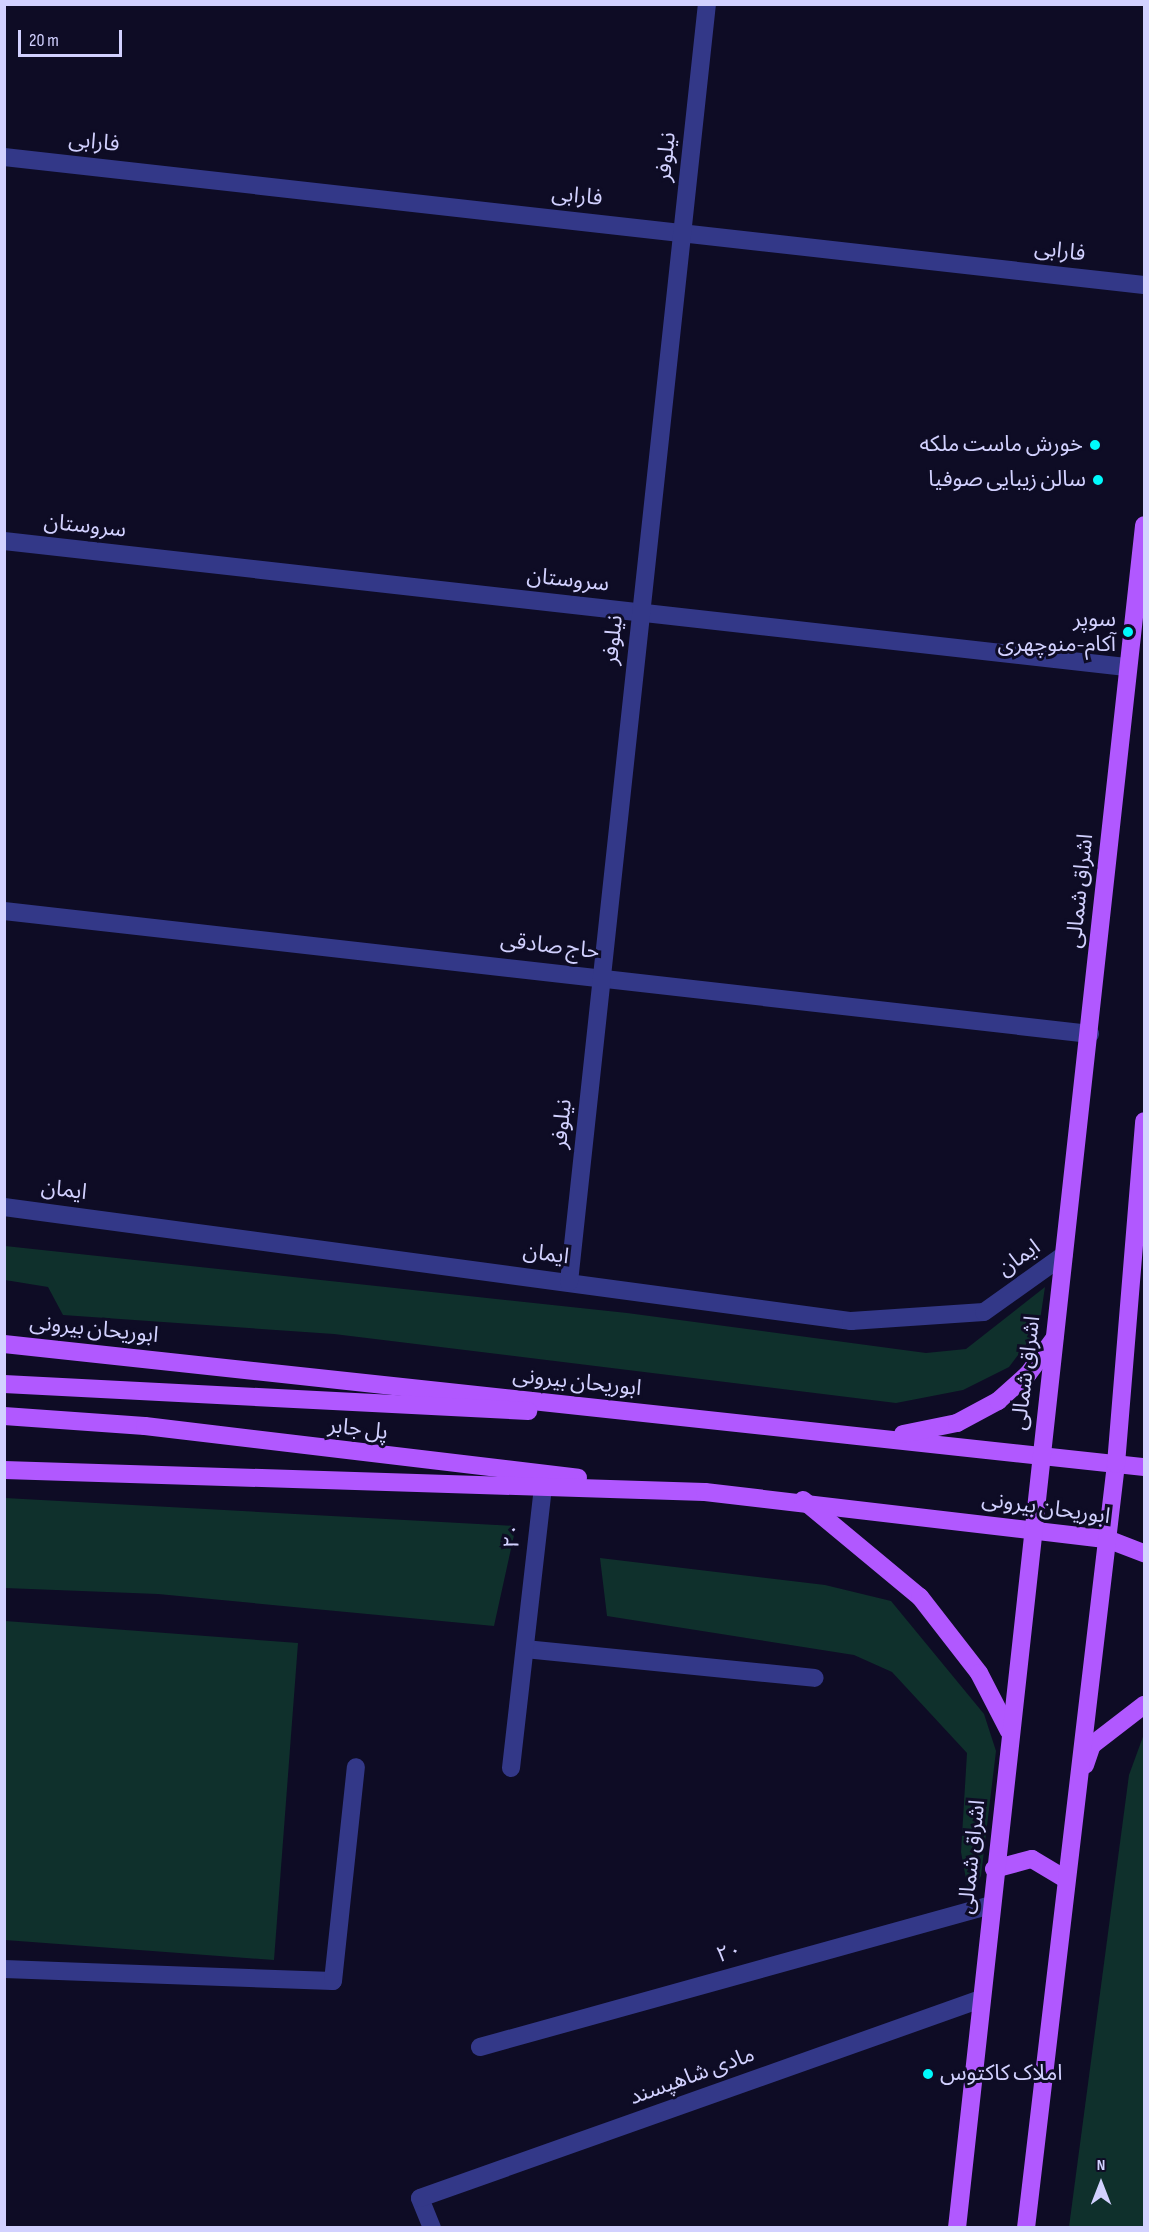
<!DOCTYPE html>
<meta charset="utf-8">
<style>
body{margin:0}
#map{position:relative;width:1149px;height:2232px;overflow:hidden;background:#0e0c25;font-family:"Sofia Sans Condensed","Noto Sans Arabic",sans-serif}
div>[style]{position:absolute}
.green>*{inset:0;background:#0f302c}
.minor>*{height:18px;margin:-9px;padding:0 9px;transform-origin:9px;border-radius:9px;background:#333888}
.major>*{height:18px;margin:-9px;padding:0 9px;transform-origin:9px;border-radius:9px;background:#b158ff}
.dots>*{width:16px;height:16px;translate:-50% -50%;box-sizing:border-box;border:3px solid #0e0c25;border-radius:50%}
span{translate:-50% -50%;white-space:nowrap;text-align:center;line-height:1.15;-webkit-text-stroke:6px #0e0c25;paint-order:stroke}
.street-label{font-size:22px;color:#d2d1ff}
.poi-label{font-size:22px;color:#d2d1ff}
.right{translate:-100% -50%;text-align:right}
.left{translate:0 -50%;text-align:left}
.frame{position:absolute;inset:0;border:6px solid #d2d1ff;pointer-events:none}
.north{position:absolute;left:1071px;top:2154px;width:60px;height:60px;-webkit-text-stroke:4px #0e0c25;paint-order:stroke;rotate:0deg;font-size:16px;font-weight:700;line-height:24px;text-align:center;color:#d2d1ff}
.north::after{content:'';display:block;margin:auto;width:21px;height:27px;background:#d2d1ff;clip-path:polygon(50% 0,100% 100%,50% 72%,0 100%)}
.scale{position:absolute;left:18px;top:30px;width:104px;height:27px;box-sizing:border-box;border:3px solid #d2d1ff;border-top:0;padding-left:8px;font-size:18px;line-height:21px;white-space:nowrap;color:#d2d1ff;-webkit-text-stroke:4px #0e0c25;paint-order:stroke}
</style>
<div id="map">
<div class="green">
<i style="clip-path:polygon(5px 1246px,627px 1313px,926px 1353px,966px 1349px,1045px 1287px,1039px 1327px,1009px 1367px,963px 1390px,896px 1403px,334px 1334px,63px 1315px,48px 1287px,5px 1280px)"></i>
<i style="clip-path:polygon(4px 1498px,5px 1498px,516px 1526px,494px 1626px,158px 1594px,5px 1588px)"></i>
<i style="clip-path:polygon(600px 1558px,825px 1585px,891px 1601px,984px 1714px,996px 1751px,981px 1876px,969px 1895px,961px 1852px,967px 1753px,892px 1672px,854px 1655px,607px 1616px)"></i>
<i style="clip-path:polygon(5px 1621px,298px 1643px,274px 1960px,5px 1940px)"></i>
<i style="clip-path:polygon(1144px 1734px,1144px 2227px,1069px 2227px,1129px 1775px)"></i>
</div>
<div class="minor">
<i style="left:4px;top:157px;width:1147px;rotate:6.41deg"></i>
<i style="left:4px;top:541px;width:1129px;rotate:6.41deg"></i>
<i style="left:4px;top:911px;width:1093px;rotate:6.46deg"></i>
<i style="left:4px;top:1207px;width:855px;rotate:7.67deg"></i>
<i style="left:851px;top:1321px;width:133px;rotate:-3.9deg"></i>
<i style="left:984px;top:1312px;width:98px;rotate:-35.5deg"></i>
<i style="left:569px;top:1282px;width:1285px;rotate:-83.84deg"></i>
<i style="left:525px;top:1649px;width:291px;rotate:5.7deg"></i>
<i style="left:511px;top:1768px;width:282px;rotate:-83.5deg"></i>
<i style="left:4px;top:1969px;width:329px;rotate:2.1deg"></i>
<i style="left:333px;top:1981px;width:215px;rotate:-83.9deg"></i>
<i style="left:480px;top:2047px;width:530px;rotate:-15.53deg"></i>
<i style="left:432px;top:2228px;width:32px;rotate:-112deg"></i>
<i style="left:420px;top:2198px;width:595px;rotate:-19.53deg"></i>
</div>
<div class="major">
<i style="left:4px;top:1344px;width:1147px;rotate:6.16deg"></i>
<i style="left:4px;top:1384px;width:525px;rotate:2.95deg"></i>
<i style="left:4px;top:1416px;width:141px;rotate:4.1deg"></i>
<i style="left:145px;top:1426px;width:436px;rotate:6.8deg"></i>
<i style="left:903px;top:1434px;width:55px;rotate:-11.5deg"></i>
<i style="left:957px;top:1423px;width:47px;rotate:-28.2deg"></i>
<i style="left:998px;top:1401px;width:40px;rotate:-42deg"></i>
<i style="left:1028px;top:1374px;width:44px;rotate:-53.4deg"></i>
<i style="left:4px;top:1470px;width:701px;rotate:1.8deg"></i>
<i style="left:705px;top:1492px;width:405px;rotate:6.7deg"></i>
<i style="left:1107px;top:1539px;width:40px;rotate:21deg"></i>
<i style="left:803px;top:1500px;width:152px;rotate:39.7deg"></i>
<i style="left:920px;top:1597px;width:96px;rotate:52.2deg"></i>
<i style="left:979px;top:1673px;width:65px;rotate:62.7deg"></i>
<i style="left:1085px;top:1765px;width:21px;rotate:-71deg"></i>
<i style="left:1092px;top:1745px;width:66px;rotate:-37.6deg"></i>
<i style="left:994px;top:1869px;width:39px;rotate:-15deg"></i>
<i style="left:1032px;top:1859px;width:39px;rotate:31deg"></i>
<i style="left:957px;top:2228px;width:1713px;rotate:-83.73deg"></i>
<i style="left:1026px;top:2228px;width:769px;rotate:-83.28deg"></i>
<i style="left:1116px;top:1464px;width:344px;rotate:-85.3deg"></i>
</div>
<div class="dots">
<i style="left:1095px;top:445px;background:#00fafc"></i>
<i style="left:1098px;top:480px;background:#00fafc"></i>
<i style="left:1128px;top:632px;background:#00fafc"></i>
<i style="left:928px;top:2074px;background:#00fafc"></i>
</div>
<div class="street-label">
<span style="left:94px;top:142px;rotate:6deg">فارابی</span>
<span style="left:666px;top:157px;rotate:-84deg">نیلوفر</span>
<span style="left:577px;top:196px;rotate:6deg">فارابی</span>
<span style="left:1060px;top:251px;rotate:7deg">فارابی</span>
<span style="left:85px;top:526px;rotate:6deg">سروستان</span>
<span style="left:568px;top:580px;rotate:6deg">سروستان</span>
<span style="left:613px;top:640px;rotate:-84deg">نیلوفر</span>
<span style="left:1080px;top:891px;rotate:-84deg">اشراق شمالی</span>
<span style="left:550px;top:946px;rotate:7deg">حاج صادقی</span>
<span style="left:562px;top:1124px;rotate:-84deg">نیلوفر</span>
<span style="left:64px;top:1190px;rotate:7deg">ایمان</span>
<span style="left:546px;top:1254px;rotate:8deg">ایمان</span>
<span style="left:1019px;top:1258px;rotate:-35deg">ایمان</span>
<span style="left:94px;top:1329px;rotate:6deg">ابوریحان بیرونی</span>
<span style="left:1026px;top:1373px;rotate:-83deg">اشراق شمالی</span>
<span style="left:577px;top:1382px;rotate:6deg">ابوریحان بیرونی</span>
<span style="left:358px;top:1429px;rotate:7deg">پل جابر</span>
<span style="left:1046px;top:1508px;rotate:8deg">ابوریحان بیرونی</span>
<span style="left:513px;top:1536px;rotate:-84deg">۲۰</span>
<span style="left:972px;top:1857px;rotate:-84deg">اشراق شمالی</span>
<span style="left:729px;top:1953px;rotate:-16deg">۲۰</span>
<span style="left:692px;top:2076px;rotate:-20deg">مادی شاهپسند</span>
</div>
<div class="poi-label">
<span class="right" style="left:1083px;top:445px">خورش ماست ملکه</span>
<span class="right" style="left:1086px;top:480px">سالن زیبایی صوفیا</span>
<span class="right" style="left:1116px;top:632px">سوپر<br>آکام-منوچهری</span>
<span class="left" style="left:940px;top:2074px">املاک کاکتوس</span>
</div>
<div class="frame"></div>
<div class="north">N</div>
<div class="scale">20 m</div>
</div>
